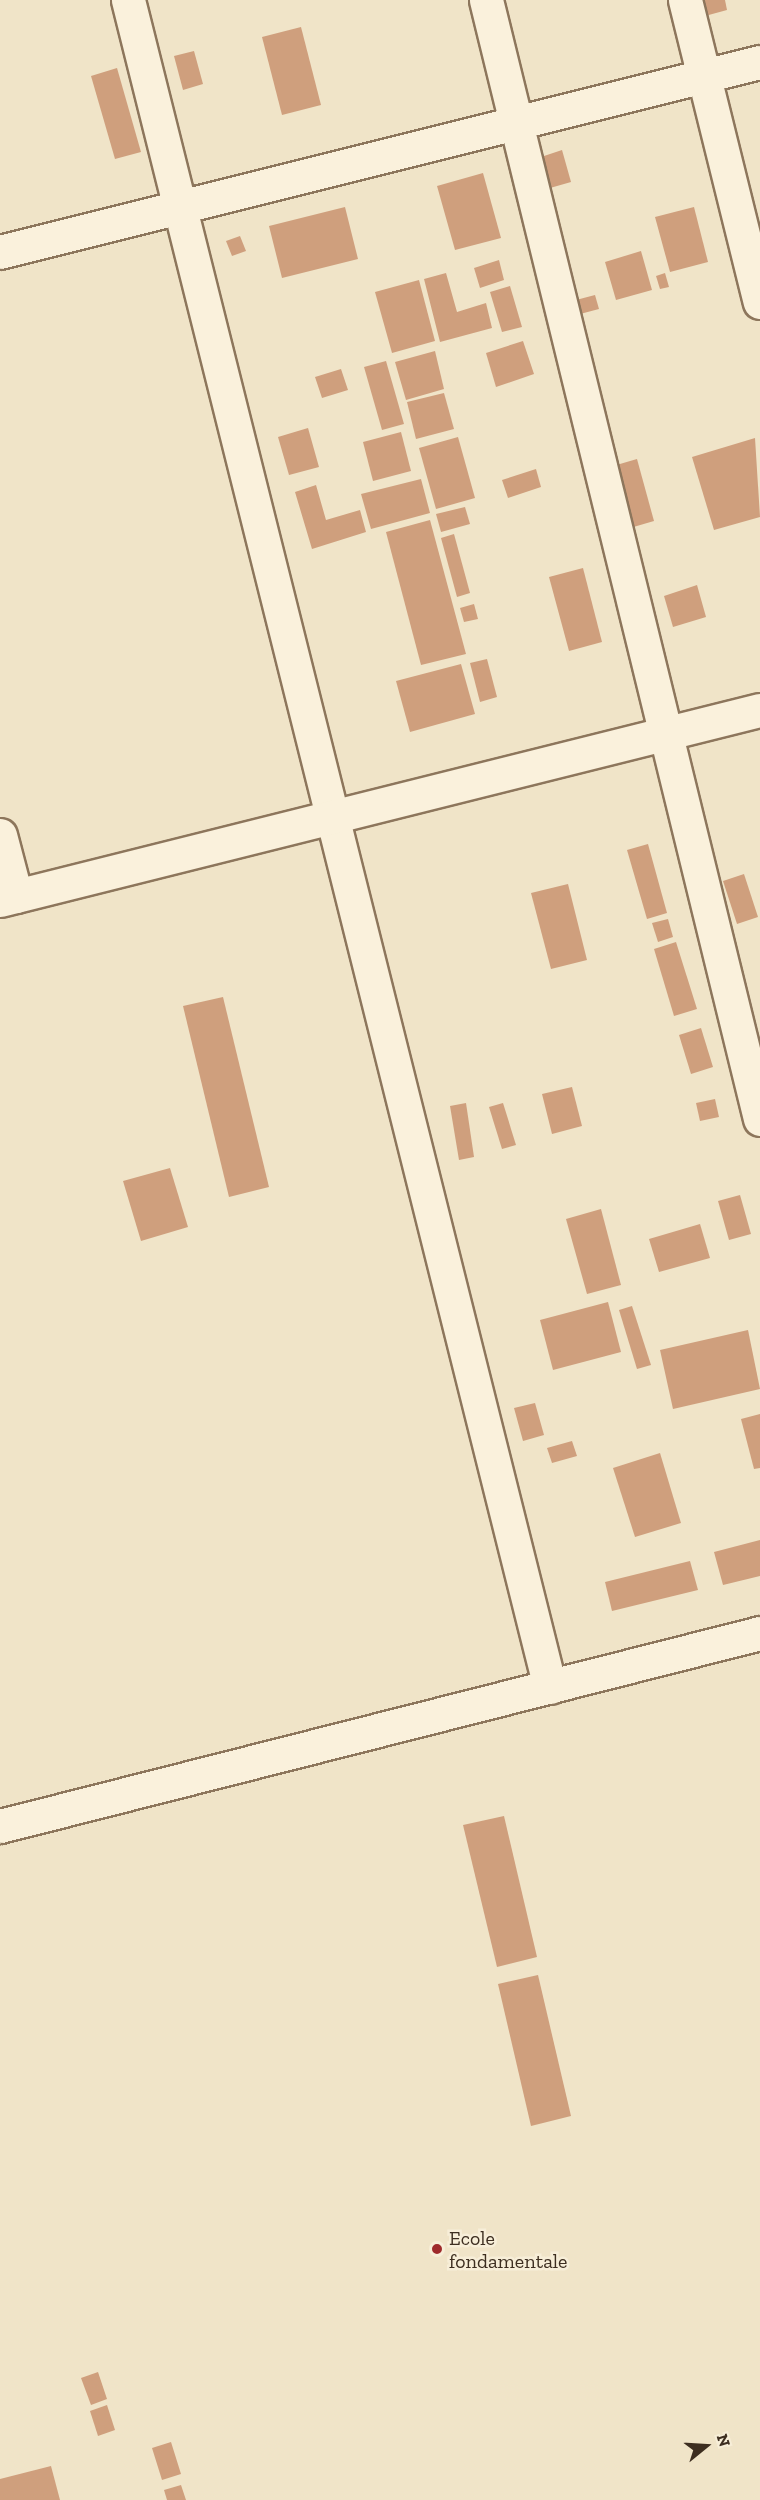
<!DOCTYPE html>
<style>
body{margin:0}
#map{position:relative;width:760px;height:2500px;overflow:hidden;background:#f0e4c8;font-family:"Zilla Slab",serif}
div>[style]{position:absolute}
.building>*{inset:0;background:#cf9f7d}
.roads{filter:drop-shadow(2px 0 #8d765c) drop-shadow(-2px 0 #8d765c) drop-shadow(0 2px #8d765c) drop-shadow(0 -2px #8d765c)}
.minor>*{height:33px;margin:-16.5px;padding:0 16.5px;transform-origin:16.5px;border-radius:16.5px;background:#faf1dc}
.dots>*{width:16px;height:16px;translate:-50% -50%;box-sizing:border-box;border:3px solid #f7eed8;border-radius:50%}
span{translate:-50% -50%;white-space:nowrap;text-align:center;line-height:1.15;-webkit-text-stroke:5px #f7eed8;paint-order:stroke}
.poi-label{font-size:20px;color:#3d2e20}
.left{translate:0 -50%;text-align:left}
.north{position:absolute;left:676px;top:2416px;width:60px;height:60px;-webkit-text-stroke:4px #f7eed8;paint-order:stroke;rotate:72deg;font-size:16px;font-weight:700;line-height:24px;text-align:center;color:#3d2e20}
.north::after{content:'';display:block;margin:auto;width:21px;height:27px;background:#3d2e20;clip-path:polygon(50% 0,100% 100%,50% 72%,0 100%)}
</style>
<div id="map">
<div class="building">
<i style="clip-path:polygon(701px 0,725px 0,727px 10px,705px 16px)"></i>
<i style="clip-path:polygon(301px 27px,321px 105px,282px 115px,262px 37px)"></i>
<i style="clip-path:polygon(194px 51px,203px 84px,183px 90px,174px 56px)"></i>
<i style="clip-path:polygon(117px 68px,141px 152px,115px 159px,91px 76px)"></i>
<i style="clip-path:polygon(562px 150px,571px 182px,550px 188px,541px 157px)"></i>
<i style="clip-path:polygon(483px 173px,501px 238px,455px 250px,437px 186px)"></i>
<i style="clip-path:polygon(345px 207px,358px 259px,282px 278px,269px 226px)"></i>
<i style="clip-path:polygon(694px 207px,708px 262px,670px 272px,655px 217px)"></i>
<i style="clip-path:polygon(240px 236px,246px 251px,232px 256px,226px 241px)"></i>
<i style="clip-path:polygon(641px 251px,652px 290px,616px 300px,605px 262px)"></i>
<i style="clip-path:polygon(499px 260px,504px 280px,480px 288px,474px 268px)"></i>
<i style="clip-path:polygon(446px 273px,457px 312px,486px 303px,492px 328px,440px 342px,424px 279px)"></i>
<i style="clip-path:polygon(665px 273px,669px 287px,660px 289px,656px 276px)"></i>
<i style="clip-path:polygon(419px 280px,435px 341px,392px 353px,375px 292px)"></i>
<i style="clip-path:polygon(510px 286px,522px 327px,502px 332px,490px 292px)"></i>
<i style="clip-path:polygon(595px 295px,599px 309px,580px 314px,576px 300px)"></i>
<i style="clip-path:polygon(523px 341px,534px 374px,496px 387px,486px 353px)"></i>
<i style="clip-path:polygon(435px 351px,444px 389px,406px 400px,395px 362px)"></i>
<i style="clip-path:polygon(386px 361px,404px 424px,382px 430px,364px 367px)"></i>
<i style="clip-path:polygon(341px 369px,348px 390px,322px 398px,315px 377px)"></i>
<i style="clip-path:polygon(444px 393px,454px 429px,416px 439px,407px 402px)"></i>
<i style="clip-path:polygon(308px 428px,319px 467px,289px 475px,278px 437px)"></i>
<i style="clip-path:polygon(401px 432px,411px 471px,373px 481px,363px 442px)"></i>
<i style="clip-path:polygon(458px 437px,475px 498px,436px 509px,419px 448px)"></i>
<i style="clip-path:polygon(755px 438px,760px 517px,714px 530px,692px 457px)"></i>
<i style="clip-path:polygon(637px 459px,654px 521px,630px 528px,613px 466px)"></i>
<i style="clip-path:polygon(536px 469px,541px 487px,508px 498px,502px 480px)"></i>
<i style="clip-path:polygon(421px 479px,430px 513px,371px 529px,361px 494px)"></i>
<i style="clip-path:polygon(316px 485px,326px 520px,360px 510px,366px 532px,312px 549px,295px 492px)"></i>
<i style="clip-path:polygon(465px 507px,470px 524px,441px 532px,436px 514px)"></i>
<i style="clip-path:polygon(430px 520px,466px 654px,421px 665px,386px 532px)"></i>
<i style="clip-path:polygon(454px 534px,470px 593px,457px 597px,441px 538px)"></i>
<i style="clip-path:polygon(583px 568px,602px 642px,569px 651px,549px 577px)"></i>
<i style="clip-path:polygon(697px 585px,706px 617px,673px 627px,664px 596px)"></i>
<i style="clip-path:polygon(474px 604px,478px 619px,464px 622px,460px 608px)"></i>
<i style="clip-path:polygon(487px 659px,497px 697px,480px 702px,470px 663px)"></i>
<i style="clip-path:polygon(461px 664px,475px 714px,410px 732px,396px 681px)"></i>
<i style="clip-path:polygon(648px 844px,667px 913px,647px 919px,627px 850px)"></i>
<i style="clip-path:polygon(744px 874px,758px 917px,737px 924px,723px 881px)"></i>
<i style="clip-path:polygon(568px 884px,587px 960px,551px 969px,531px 893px)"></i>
<i style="clip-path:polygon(668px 919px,673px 937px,658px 942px,652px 923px)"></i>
<i style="clip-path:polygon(676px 942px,697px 1009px,674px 1016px,654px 949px)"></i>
<i style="clip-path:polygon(223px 997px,269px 1187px,229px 1197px,183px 1006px)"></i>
<i style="clip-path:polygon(701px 1028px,713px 1067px,691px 1074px,679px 1035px)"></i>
<i style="clip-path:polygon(572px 1087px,582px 1126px,552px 1134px,542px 1094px)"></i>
<i style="clip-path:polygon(715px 1099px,719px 1117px,700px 1121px,696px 1103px)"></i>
<i style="clip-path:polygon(466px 1103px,474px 1157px,459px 1160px,450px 1106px)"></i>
<i style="clip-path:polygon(503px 1103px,516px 1145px,502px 1149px,489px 1107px)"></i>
<i style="clip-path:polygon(170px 1168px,188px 1227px,141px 1241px,123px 1181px)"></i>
<i style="clip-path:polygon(740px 1195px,751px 1234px,729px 1240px,718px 1201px)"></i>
<i style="clip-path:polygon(601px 1209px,621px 1285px,587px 1294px,566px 1219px)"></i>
<i style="clip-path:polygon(700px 1224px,710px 1258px,659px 1272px,649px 1239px)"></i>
<i style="clip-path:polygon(608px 1302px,621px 1352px,553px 1370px,540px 1320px)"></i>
<i style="clip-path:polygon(632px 1306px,651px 1365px,637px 1369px,619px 1310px)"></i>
<i style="clip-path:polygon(748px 1330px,760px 1389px,673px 1409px,660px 1350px)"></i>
<i style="clip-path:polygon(535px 1403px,544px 1435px,523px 1441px,514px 1408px)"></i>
<i style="clip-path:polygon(760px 1414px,760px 1468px,754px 1469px,741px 1419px)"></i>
<i style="clip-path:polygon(572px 1441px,577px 1456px,552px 1463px,547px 1448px)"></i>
<i style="clip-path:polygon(660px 1453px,681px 1523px,635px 1537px,613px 1468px)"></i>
<i style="clip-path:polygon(760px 1540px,760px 1576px,723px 1585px,714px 1552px)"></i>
<i style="clip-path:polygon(690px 1561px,698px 1590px,612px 1611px,605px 1582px)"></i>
<i style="clip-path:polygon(504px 1816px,537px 1957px,497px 1967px,463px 1825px)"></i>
<i style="clip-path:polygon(538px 1975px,571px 2116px,531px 2126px,498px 1984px)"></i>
<i style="clip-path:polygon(98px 2372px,107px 2399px,91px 2405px,81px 2378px)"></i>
<i style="clip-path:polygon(107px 2405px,115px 2430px,98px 2436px,90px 2411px)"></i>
<i style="clip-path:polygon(171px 2442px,181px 2474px,162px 2480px,152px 2448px)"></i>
<i style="clip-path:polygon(51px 2466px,60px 2500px,0 2500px,0 2479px)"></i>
<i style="clip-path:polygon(181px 2485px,186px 2500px,167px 2500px,164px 2490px)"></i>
</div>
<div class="roads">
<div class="minor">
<i style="left:128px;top:0;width:1739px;rotate:75.96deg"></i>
<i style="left:486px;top:0;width:1152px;rotate:76.24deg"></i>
<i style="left:685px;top:0;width:311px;rotate:76.1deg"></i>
<i style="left:0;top:252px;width:783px;rotate:-14.04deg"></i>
<i style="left:0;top:835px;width:63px;rotate:75.3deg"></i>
<i style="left:0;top:900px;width:783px;rotate:-14.04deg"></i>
<i style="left:0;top:1826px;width:784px;rotate:-14.25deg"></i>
</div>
</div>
<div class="dots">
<i style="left:437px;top:2249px;background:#9e2a2b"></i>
</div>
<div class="poi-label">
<span class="left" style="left:449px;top:2250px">Ecole<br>fondamentale</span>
</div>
<div class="north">N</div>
</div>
